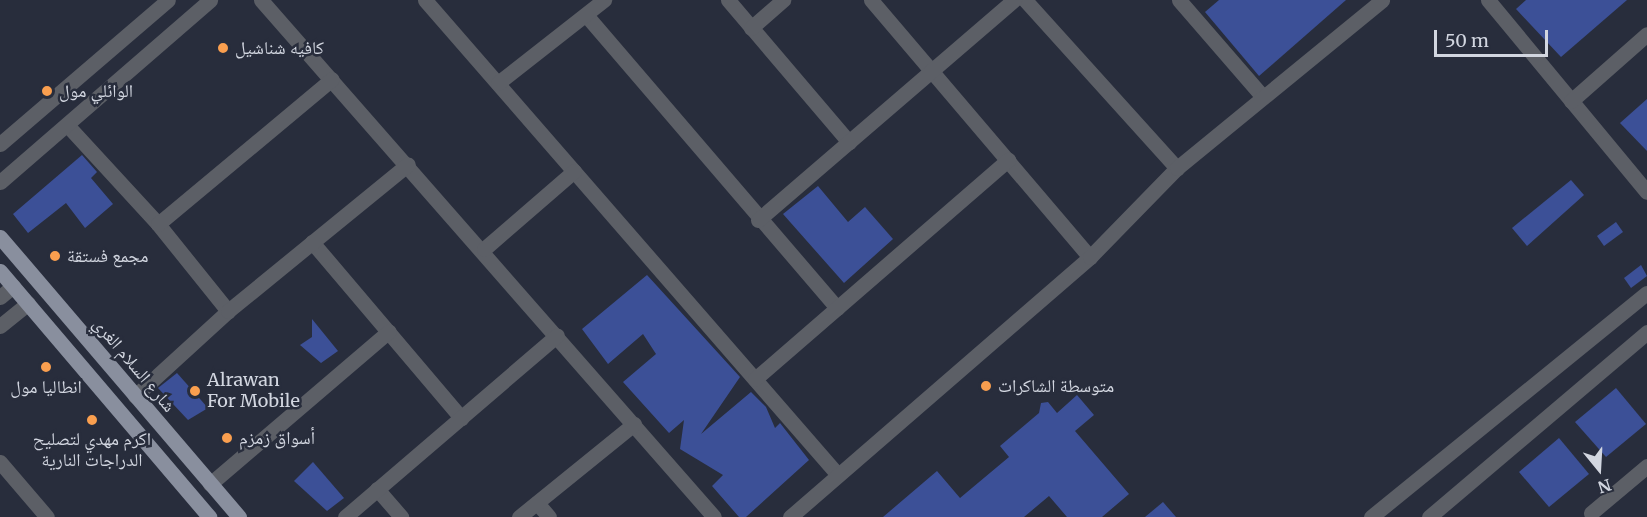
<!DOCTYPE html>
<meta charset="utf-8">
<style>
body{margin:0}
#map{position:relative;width:1647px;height:517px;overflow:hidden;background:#282d3c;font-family:Merriweather,"Noto Naskh Arabic",serif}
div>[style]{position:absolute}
.building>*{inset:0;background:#3c5097}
.minor>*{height:15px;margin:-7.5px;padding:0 7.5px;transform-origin:7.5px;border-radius:7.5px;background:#5c5f66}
.major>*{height:15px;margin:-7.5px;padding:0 7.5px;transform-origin:7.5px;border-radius:7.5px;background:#898f9e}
.dots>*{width:16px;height:16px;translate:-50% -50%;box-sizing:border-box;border:3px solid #282d3c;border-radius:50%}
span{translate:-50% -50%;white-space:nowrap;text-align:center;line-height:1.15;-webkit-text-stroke:5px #282d3c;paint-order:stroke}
.poi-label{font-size:18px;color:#d2d6e0}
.left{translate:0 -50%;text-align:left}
.street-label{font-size:18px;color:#d2d6e0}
.north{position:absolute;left:1569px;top:439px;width:60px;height:60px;-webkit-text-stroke:4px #282d3c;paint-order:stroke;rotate:162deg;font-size:16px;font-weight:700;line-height:24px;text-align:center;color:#d2d6e0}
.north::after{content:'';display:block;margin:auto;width:21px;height:27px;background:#d2d6e0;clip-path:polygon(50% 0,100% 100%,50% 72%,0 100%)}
.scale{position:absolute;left:1434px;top:30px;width:114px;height:27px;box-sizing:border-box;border:3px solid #d2d6e0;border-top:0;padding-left:8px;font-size:18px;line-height:21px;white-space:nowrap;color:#d2d6e0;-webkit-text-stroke:4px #282d3c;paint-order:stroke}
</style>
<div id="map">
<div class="building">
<i style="clip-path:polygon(1219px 0,1346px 0,1259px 76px,1205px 12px)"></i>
<i style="clip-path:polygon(1526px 0,1627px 0,1561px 57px,1516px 9px)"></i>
<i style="clip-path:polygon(1647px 99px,1647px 151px,1620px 123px)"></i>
<i style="clip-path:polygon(82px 155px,97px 172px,91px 178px,113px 204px,85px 228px,66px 203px,28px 233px,13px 214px)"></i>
<i style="clip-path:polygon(1571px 180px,1584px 195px,1527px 246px,1512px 228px)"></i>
<i style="clip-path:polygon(818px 186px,848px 222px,865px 207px,893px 239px,844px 283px,783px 214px)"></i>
<i style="clip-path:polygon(1616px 222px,1623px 232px,1604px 246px,1597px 236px)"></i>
<i style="clip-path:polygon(1641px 265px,1647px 276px,1631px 288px,1624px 278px)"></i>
<i style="clip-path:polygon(647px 275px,740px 377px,701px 434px,751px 392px,766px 407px,775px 428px,780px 423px,809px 460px,746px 517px,739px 517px,712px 486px,723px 475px,680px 449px,684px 420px,669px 433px,623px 382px,656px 354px,643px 334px,608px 364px,582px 329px)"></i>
<i style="clip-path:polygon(312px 319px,338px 351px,321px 363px,300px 345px,312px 337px)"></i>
<i style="clip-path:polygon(177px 373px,208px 408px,188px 420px,158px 388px)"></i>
<i style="clip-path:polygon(1616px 388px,1646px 424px,1606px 457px,1575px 422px)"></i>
<i style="clip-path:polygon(1077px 395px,1094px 415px,1075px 431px,1129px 494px,1102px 517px,1067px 517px,1049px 496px,1024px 517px,883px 517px,937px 471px,960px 498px,1009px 457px,1000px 446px,1039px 413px,1041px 403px,1048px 402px,1057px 413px)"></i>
<i style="clip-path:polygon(1559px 438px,1589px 474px,1549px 507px,1519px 472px)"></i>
<i style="clip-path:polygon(313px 462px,344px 498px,327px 511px,294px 481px)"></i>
<i style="clip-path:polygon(1163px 502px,1176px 517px,1145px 517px)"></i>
</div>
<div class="minor">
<i style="left:261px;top:0;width:687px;rotate:48.77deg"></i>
<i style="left:425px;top:0;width:629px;rotate:48.99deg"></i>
<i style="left:728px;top:0;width:187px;rotate:49.6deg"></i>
<i style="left:871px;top:0;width:338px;rotate:49.6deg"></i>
<i style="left:1025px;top:0;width:227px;rotate:47.9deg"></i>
<i style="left:1179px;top:0;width:128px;rotate:49.1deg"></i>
<i style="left:1488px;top:0;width:249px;rotate:50.4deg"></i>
<i style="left:586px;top:15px;width:386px;rotate:49.4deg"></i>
<i style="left:751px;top:28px;width:43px;rotate:-41.2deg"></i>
<i style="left:498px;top:83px;width:135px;rotate:-38.1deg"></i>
<i style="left:1571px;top:101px;width:101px;rotate:-41.4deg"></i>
<i style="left:68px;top:126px;width:133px;rotate:47.4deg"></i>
<i style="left:158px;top:224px;width:112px;rotate:51.2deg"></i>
<i style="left:0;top:144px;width:221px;rotate:-40.6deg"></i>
<i style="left:0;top:182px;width:278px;rotate:-40.9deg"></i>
<i style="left:758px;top:220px;width:338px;rotate:-40.7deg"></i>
<i style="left:158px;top:224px;width:226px;rotate:-39.8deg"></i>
<i style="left:312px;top:242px;width:231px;rotate:49.7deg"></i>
<i style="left:484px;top:249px;width:119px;rotate:-40.9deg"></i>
<i style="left:0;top:297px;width:17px;rotate:-40deg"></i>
<i style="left:0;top:326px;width:36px;rotate:-39deg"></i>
<i style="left:755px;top:379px;width:335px;rotate:-40.9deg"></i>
<i style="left:135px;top:396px;width:126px;rotate:-42.4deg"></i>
<i style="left:228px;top:311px;width:232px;rotate:-39.2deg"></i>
<i style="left:0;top:462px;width:72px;rotate:49.5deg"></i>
<i style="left:210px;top:484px;width:235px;rotate:-40.5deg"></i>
<i style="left:377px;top:489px;width:37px;rotate:49deg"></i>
<i style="left:537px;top:503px;width:18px;rotate:49deg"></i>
<i style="left:1591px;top:513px;width:73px;rotate:-40deg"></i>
<i style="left:345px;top:517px;width:279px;rotate:-40.6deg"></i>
<i style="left:519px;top:517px;width:148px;rotate:-39deg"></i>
<i style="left:790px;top:517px;width:397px;rotate:-40.9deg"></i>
<i style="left:1090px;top:257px;width:124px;rotate:-45.7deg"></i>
<i style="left:1177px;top:168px;width:265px;rotate:-39.3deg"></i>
<i style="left:1371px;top:517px;width:355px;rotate:-39.1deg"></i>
<i style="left:1429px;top:517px;width:286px;rotate:-40.3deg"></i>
</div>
<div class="major">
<i style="left:0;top:237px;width:368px;rotate:49.5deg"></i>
<i style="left:0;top:271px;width:323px;rotate:49.6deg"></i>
</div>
<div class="dots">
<i style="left:223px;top:48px;background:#fa9f4f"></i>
<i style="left:47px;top:91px;background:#fa9f4f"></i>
<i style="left:55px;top:256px;background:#fa9f4f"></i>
<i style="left:46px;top:367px;background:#fa9f4f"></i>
<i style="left:986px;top:386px;background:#fa9f4f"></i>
<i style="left:195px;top:391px;background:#fa9f4f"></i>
<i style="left:92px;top:420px;background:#fa9f4f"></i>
<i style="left:227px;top:438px;background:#fa9f4f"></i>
</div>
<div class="poi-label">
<span class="left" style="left:235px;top:48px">كافيه شناشيل</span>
<span class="left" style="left:59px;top:91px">الوائلي مول</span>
<span class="left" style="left:67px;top:256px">مجمع فستقة</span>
<span class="left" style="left:207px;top:391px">Alrawan<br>For Mobile</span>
<span class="left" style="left:998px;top:386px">متوسطة الشاكرات</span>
<span style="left:46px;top:387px">انطاليا مول</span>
<span class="left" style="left:239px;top:438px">أسواق زمزم</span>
<span style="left:92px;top:450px">اكرم مهدي لتصليح<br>الدراجات النارية</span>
</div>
<div class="street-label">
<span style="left:134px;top:365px;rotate:50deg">شارع السلام الغري</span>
</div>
<div class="north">N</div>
<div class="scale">50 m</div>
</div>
